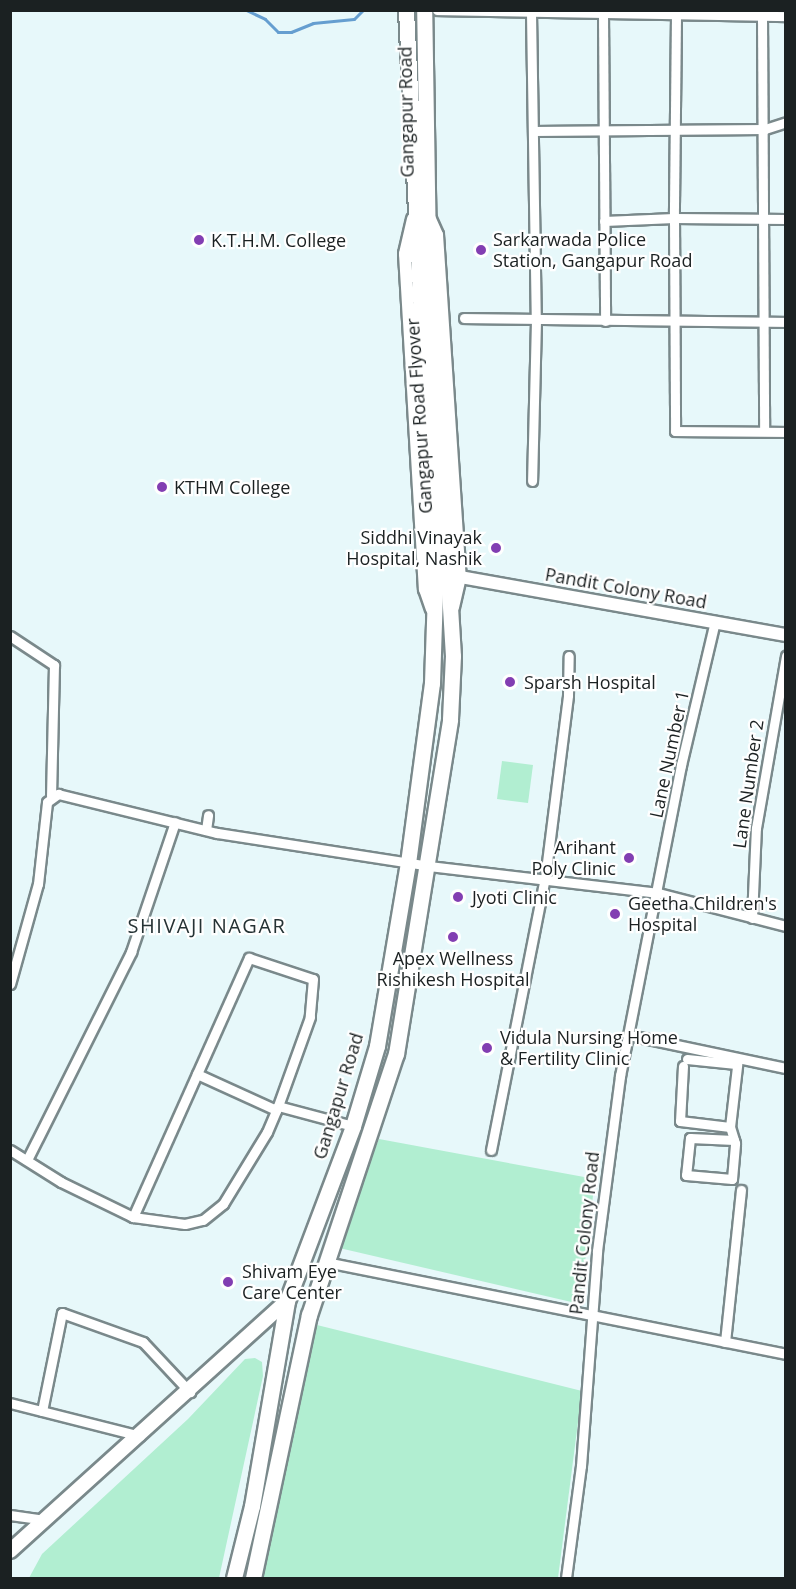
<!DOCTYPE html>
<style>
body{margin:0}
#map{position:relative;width:796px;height:1589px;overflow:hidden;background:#e7f8fa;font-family:"Open Sans",sans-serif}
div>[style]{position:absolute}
.green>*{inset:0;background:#b1eed1}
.stream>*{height:3px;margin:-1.5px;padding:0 1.5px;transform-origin:1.5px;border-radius:1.5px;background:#659ed0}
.roads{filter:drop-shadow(2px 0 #7a898b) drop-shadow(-2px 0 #7a898b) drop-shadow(0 2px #7a898b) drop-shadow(0 -2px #7a898b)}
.minor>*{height:9px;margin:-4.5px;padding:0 4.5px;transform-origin:4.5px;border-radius:4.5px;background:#fff}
.tertiary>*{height:12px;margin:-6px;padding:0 6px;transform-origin:6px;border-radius:6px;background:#fff}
.secondary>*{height:14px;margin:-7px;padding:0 7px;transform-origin:7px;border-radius:7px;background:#fff}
.primary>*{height:15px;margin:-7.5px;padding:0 7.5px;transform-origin:7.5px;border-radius:7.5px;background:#fff}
.dots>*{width:16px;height:16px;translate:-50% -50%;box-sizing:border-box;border:3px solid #fff;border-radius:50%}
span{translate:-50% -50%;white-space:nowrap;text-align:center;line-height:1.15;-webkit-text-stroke:4.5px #fff;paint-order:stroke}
.street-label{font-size:18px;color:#1b2122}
.poi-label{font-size:18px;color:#1b2122}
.left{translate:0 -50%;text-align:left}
.right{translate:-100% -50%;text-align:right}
.neighbourhood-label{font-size:20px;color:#253234;letter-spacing:1.5px}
.frame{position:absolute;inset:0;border:12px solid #1b2122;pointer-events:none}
</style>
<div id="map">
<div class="green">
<i style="clip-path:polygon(502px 761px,533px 765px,528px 803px,497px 799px)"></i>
<i style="clip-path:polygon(379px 1139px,595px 1179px,580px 1304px,335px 1247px)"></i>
<i style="clip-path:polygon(317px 1325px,582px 1391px,558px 1578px,263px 1578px)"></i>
<i style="clip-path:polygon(255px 1358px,262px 1362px,263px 1376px,219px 1578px,29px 1578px,42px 1554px,188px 1419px,245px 1359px)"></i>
</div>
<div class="stream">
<i style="left:246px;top:10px;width:21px;rotate:25deg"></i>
<i style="left:265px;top:19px;width:18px;rotate:45deg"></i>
<i style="left:278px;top:32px;width:13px"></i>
<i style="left:291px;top:32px;width:24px;rotate:-22deg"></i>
<i style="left:313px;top:23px;width:41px;rotate:-5.6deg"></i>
<i style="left:354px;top:19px;width:13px;rotate:-45deg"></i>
</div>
<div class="roads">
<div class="minor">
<i style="left:437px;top:10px;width:349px;rotate:1deg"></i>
<i style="left:531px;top:13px;width:307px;rotate:89.1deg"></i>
<i style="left:536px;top:320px;width:161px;rotate:91.4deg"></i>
<i style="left:603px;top:14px;width:307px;rotate:89.6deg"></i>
<i style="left:676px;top:15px;width:203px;rotate:90.6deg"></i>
<i style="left:674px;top:218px;width:112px;rotate:0.5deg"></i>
<i style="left:762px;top:16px;width:415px;rotate:89.7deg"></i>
<i style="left:533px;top:131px;width:232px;rotate:-0.5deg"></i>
<i style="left:765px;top:129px;width:22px;rotate:-18deg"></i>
<i style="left:604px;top:221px;width:70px;rotate:-2.5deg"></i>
<i style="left:674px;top:218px;width:213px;rotate:89.7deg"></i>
<i style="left:675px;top:431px;width:111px;rotate:0.5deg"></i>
<i style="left:464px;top:318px;width:322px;rotate:0.7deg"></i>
<i style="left:10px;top:636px;width:53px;rotate:33.4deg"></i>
<i style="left:54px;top:665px;width:131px;rotate:91.3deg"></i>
<i style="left:206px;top:830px;width:15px;rotate:-82deg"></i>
<i style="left:752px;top:918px;width:90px;rotate:-87.5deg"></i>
<i style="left:756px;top:828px;width:175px;rotate:-80.1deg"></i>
<i style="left:10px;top:984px;width:104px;rotate:-74.4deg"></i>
<i style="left:38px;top:884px;width:82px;rotate:-83.7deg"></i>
<i style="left:47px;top:802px;width:14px;rotate:-36deg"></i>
<i style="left:58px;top:794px;width:164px;rotate:13.8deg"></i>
<i style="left:217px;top:833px;width:215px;rotate:8.8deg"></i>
<i style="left:429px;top:866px;width:231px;rotate:6.7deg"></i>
<i style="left:658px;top:893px;width:132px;rotate:14.5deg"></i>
<i style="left:629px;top:1035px;width:160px;rotate:11.9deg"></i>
<i style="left:687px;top:1059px;width:49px;rotate:5.8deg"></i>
<i style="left:683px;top:1066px;width:55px;rotate:93.1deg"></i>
<i style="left:680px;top:1121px;width:50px;rotate:6.8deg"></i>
<i style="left:197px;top:1074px;width:87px;rotate:24.5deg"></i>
<i style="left:734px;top:1140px;width:44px;rotate:-177.4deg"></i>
<i style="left:690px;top:1138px;width:37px;rotate:96deg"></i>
<i style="left:686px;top:1175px;width:46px;rotate:5deg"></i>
<i style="left:732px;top:1179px;width:36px;rotate:-85deg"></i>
<i style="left:735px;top:1143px;width:17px;rotate:-107deg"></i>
<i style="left:730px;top:1127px;width:69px;rotate:-83.4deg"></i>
<i style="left:10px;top:1150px;width:60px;rotate:32.1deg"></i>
<i style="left:61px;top:1182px;width:80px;rotate:25.9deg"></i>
<i style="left:133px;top:1217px;width:52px;rotate:7.7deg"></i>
<i style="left:185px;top:1224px;width:18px;rotate:-13deg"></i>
<i style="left:203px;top:1220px;width:26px;rotate:-39deg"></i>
<i style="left:223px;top:1204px;width:84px;rotate:-58.6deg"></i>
<i style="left:267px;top:1132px;width:28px;rotate:-67deg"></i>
<i style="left:278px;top:1106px;width:78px;rotate:14.9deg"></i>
<i style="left:491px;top:1150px;width:277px;rotate:-78.8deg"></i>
<i style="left:545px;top:878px;width:184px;rotate:-82.8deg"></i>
<i style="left:568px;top:695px;width:39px;rotate:-89deg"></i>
<i style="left:27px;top:1160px;width:233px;rotate:-63.4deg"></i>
<i style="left:131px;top:952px;width:137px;rotate:-71.3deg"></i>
<i style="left:133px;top:1217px;width:284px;rotate:-65.9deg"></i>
<i style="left:249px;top:958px;width:67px;rotate:18.2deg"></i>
<i style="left:313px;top:979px;width:38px;rotate:95deg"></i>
<i style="left:310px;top:1017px;width:95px;rotate:109.8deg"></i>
<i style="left:326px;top:1262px;width:469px;rotate:11.3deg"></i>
<i style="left:725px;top:1342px;width:153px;rotate:-84deg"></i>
<i style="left:10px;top:1403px;width:134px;rotate:14.2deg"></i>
<i style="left:42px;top:1411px;width:100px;rotate:-78.5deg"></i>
<i style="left:62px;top:1313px;width:86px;rotate:19.7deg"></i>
<i style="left:143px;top:1342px;width:69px;rotate:46.8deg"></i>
<i style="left:10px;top:1515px;width:35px;rotate:8deg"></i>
<i style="left:566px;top:1578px;width:113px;rotate:-82.4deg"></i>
<i style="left:581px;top:1466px;width:216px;rotate:-85.7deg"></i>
<i style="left:597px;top:1251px;width:177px;rotate:-82.5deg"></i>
<i style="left:620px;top:1076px;width:317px;rotate:-78.9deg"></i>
<i style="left:681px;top:765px;width:148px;rotate:-76.7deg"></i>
</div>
<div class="tertiary">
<i style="left:429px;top:217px;width:20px;rotate:66deg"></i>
<i style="left:437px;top:235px;width:343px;rotate:86.2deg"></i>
<i style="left:460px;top:577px;width:31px;rotate:103deg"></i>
<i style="left:413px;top:219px;width:36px;rotate:103deg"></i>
<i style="left:405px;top:254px;width:336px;rotate:86.6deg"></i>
<i style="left:425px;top:589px;width:21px;rotate:71deg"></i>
<i style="left:460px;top:577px;width:331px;rotate:10.1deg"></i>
</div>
<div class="secondary">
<i style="left:10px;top:1551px;width:373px;rotate:-42.1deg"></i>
</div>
<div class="primary">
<i style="left:234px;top:1578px;width:74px;rotate:-76deg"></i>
<i style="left:252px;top:1506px;width:208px;rotate:-80.3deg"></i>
<i style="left:287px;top:1301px;width:187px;rotate:-69.3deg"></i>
<i style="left:353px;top:1126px;width:84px;rotate:-73.3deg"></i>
<i style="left:377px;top:1046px;width:186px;rotate:-80.4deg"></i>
<i style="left:408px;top:863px;width:182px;rotate:-82.4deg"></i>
<i style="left:432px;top:683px;width:92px;rotate:-88.1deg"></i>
<i style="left:435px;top:591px;width:582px;rotate:-92.86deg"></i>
<i style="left:253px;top:1578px;width:269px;rotate:-78deg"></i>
<i style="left:309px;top:1315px;width:275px;rotate:-71.6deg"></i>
<i style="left:396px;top:1054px;width:339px;rotate:-80.8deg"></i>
<i style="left:450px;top:719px;width:63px;rotate:-87.3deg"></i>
<i style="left:453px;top:656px;width:405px;rotate:-93.5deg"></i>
<i style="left:428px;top:252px;width:242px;rotate:-90.9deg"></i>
</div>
</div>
<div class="dots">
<i style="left:199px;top:240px;background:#823eb2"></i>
<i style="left:481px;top:250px;background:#823eb2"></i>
<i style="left:162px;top:487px;background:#823eb2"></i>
<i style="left:496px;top:548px;background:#823eb2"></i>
<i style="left:510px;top:682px;background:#823eb2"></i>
<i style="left:629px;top:858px;background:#823eb2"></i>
<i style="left:458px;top:897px;background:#823eb2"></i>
<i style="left:615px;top:914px;background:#823eb2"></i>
<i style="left:453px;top:937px;background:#823eb2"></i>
<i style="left:487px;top:1048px;background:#823eb2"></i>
<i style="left:228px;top:1282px;background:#823eb2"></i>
</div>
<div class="street-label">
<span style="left:406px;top:112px;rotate:-91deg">Gangapur Road</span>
<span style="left:419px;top:416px;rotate:-94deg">Gangapur Road Flyover</span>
<span style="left:626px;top:588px;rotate:10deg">Pandit Colony Road</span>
<span style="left:669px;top:754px;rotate:-78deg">Lane Number 1</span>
<span style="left:748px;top:784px;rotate:-82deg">Lane Number 2</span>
<span style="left:338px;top:1096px;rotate:-73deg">Gangapur Road</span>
<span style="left:584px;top:1233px;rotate:-84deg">Pandit Colony Road</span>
</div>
<div class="poi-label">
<span class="left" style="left:211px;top:240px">K.T.H.M. College</span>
<span class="left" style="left:493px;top:250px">Sarkarwada Police<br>Station, Gangapur Road</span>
<span class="left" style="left:174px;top:487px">KTHM College</span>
<span class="right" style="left:482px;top:548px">Siddhi Vinayak<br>Hospital, Nashik</span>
<span class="left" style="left:524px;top:682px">Sparsh Hospital</span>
<span class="right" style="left:616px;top:858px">Arihant<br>Poly Clinic</span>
<span class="left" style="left:472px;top:897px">Jyoti Clinic</span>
<span class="left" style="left:628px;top:914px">Geetha Children's<br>Hospital</span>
<span style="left:453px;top:969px">Apex Wellness<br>Rishikesh Hospital</span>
<span class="left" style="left:500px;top:1048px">Vidula Nursing Home<br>&amp; Fertility Clinic</span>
<span class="left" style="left:242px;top:1282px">Shivam Eye<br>Care Center</span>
</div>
<div class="neighbourhood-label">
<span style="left:207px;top:925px">SHIVAJI NAGAR</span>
</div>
<div class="frame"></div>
</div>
